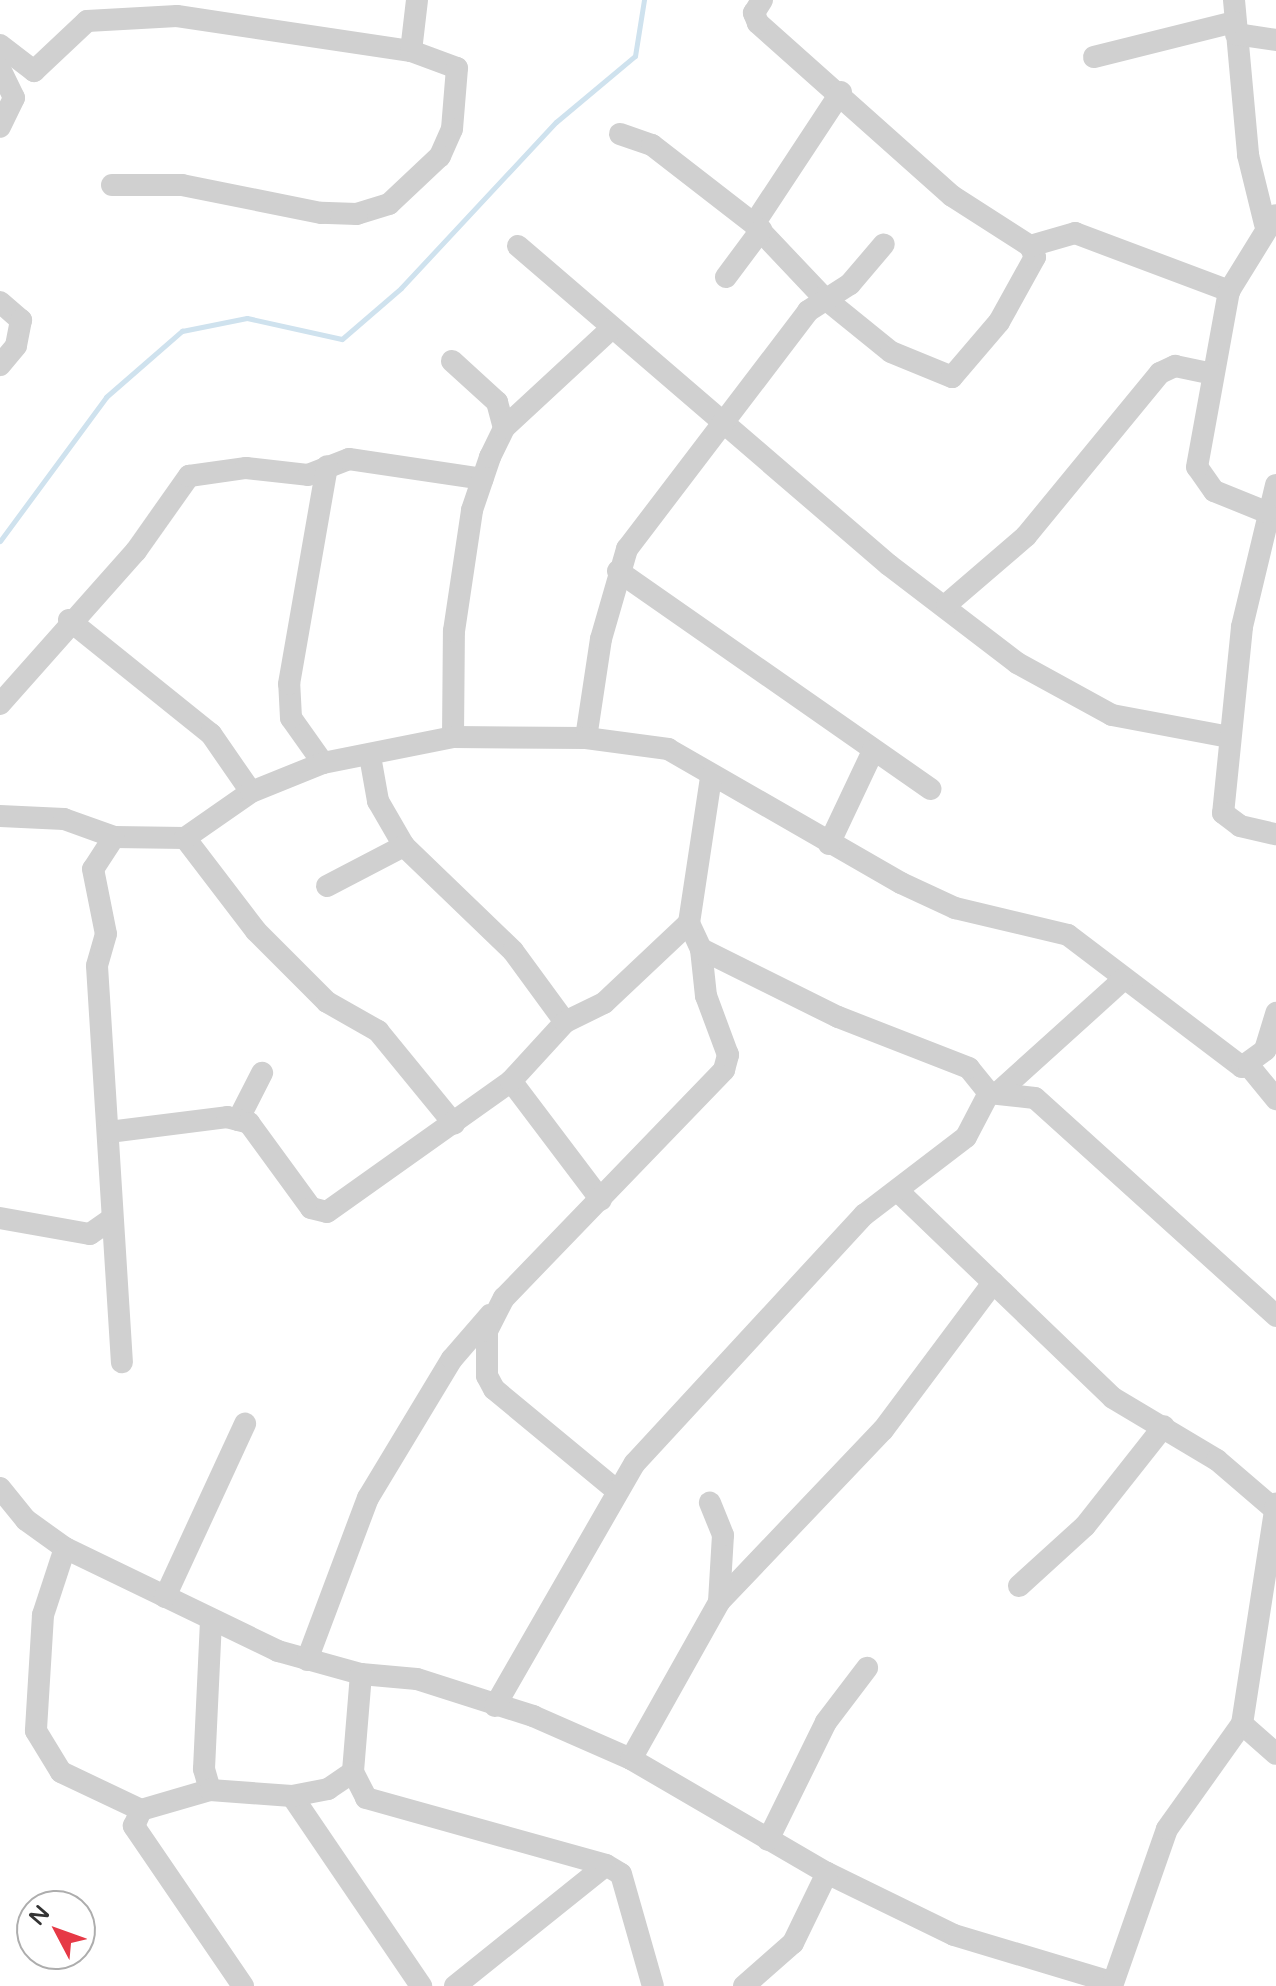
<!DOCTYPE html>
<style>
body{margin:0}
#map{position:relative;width:1276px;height:1986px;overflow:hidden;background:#fff;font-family:"Varela Round",sans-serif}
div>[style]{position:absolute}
.stream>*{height:5px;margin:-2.5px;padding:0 2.5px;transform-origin:2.5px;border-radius:2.5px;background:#cfe2ee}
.minor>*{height:22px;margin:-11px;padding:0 11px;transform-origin:11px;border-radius:11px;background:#d0d0d0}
span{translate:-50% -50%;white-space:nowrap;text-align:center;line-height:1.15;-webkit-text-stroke:8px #fff;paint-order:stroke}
.north{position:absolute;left:16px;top:1890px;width:80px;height:80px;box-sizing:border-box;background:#fff;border:2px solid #adadad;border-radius:50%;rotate:311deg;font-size:22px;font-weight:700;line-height:32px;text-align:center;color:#333}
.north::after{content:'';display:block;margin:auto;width:28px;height:36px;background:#e63946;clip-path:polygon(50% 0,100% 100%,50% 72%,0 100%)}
</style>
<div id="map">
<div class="stream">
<i style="left:0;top:541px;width:179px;rotate:-53.6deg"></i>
<i style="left:106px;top:397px;width:101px;rotate:-41deg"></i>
<i style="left:182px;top:331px;width:66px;rotate:-11.3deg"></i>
<i style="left:247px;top:318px;width:97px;rotate:12.5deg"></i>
<i style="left:342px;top:339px;width:78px;rotate:-40.8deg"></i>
<i style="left:401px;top:288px;width:227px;rotate:-47deg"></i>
<i style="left:556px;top:122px;width:103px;rotate:-39.9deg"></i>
<i style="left:635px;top:56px;width:57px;rotate:-80.9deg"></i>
</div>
<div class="minor">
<i style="left:1234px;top:0;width:156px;rotate:84.8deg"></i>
<i style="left:1248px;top:155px;width:71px;rotate:76.2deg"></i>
<i style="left:1236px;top:34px;width:40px;rotate:8.5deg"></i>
<i style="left:0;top:45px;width:43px;rotate:37.4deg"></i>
<i style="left:34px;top:71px;width:73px;rotate:-43.3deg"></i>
<i style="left:87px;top:21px;width:90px;rotate:-3.2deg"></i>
<i style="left:177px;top:16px;width:237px;rotate:8.5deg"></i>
<i style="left:411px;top:51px;width:49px;rotate:20.3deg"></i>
<i style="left:457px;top:68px;width:61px;rotate:94.7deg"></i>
<i style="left:452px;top:129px;width:30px;rotate:114deg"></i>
<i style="left:440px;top:156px;width:70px;rotate:136.7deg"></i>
<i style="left:389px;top:204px;width:34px;rotate:163deg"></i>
<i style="left:357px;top:214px;width:36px;rotate:-178deg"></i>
<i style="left:321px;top:213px;width:142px;rotate:-168.6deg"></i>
<i style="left:182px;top:185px;width:70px;rotate:180deg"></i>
<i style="left:411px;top:51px;width:51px;rotate:-83.3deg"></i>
<i style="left:1094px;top:57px;width:144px;rotate:-14deg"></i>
<i style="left:0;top:69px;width:32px;rotate:64deg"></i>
<i style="left:14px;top:98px;width:32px;rotate:116deg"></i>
<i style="left:620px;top:134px;width:34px;rotate:19deg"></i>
<i style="left:652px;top:145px;width:129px;rotate:37.8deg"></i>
<i style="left:754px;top:224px;width:100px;rotate:46.6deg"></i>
<i style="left:823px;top:297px;width:87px;rotate:39deg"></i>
<i style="left:891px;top:352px;width:66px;rotate:22.3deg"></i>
<i style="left:952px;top:377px;width:72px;rotate:-49.5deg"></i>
<i style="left:999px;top:322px;width:74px;rotate:-61deg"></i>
<i style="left:1035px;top:257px;width:12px;rotate:-114deg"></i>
<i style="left:1030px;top:246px;width:93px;rotate:-147.3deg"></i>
<i style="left:952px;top:196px;width:260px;rotate:-138.3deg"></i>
<i style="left:758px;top:23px;width:11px;rotate:-112deg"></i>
<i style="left:754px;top:13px;width:15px;rotate:-58deg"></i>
<i style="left:754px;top:224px;width:158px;rotate:-56.6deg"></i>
<i style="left:518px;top:246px;width:489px;rotate:40.7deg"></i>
<i style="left:889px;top:565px;width:161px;rotate:37.4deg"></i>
<i style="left:1017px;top:663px;width:108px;rotate:28.7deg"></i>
<i style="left:1112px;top:715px;width:120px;rotate:10.6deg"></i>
<i style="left:1030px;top:246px;width:47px;rotate:-16.1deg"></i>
<i style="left:1075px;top:233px;width:165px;rotate:20.6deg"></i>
<i style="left:726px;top:277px;width:59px;rotate:-53.3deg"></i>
<i style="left:0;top:302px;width:28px;rotate:41deg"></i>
<i style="left:21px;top:320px;width:26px;rotate:101deg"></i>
<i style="left:16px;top:346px;width:25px;rotate:130deg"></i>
<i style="left:452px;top:361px;width:61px;rotate:42.3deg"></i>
<i style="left:497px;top:402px;width:27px;rotate:75deg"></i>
<i style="left:1276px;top:485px;width:146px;rotate:103.5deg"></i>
<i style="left:1242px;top:627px;width:187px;rotate:95.8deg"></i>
<i style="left:1223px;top:813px;width:21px;rotate:37deg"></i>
<i style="left:1240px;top:826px;width:37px;rotate:13deg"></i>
<i style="left:1266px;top:512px;width:56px;rotate:-158deg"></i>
<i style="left:1214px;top:491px;width:29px;rotate:-125deg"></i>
<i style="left:1197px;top:467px;width:179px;rotate:-79.7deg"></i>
<i style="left:1229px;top:291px;width:89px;rotate:-58.3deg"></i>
<i style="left:618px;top:571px;width:381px;rotate:34.9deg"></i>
<i style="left:947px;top:604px;width:104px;rotate:-40.7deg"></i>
<i style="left:1026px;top:536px;width:211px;rotate:-50.6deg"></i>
<i style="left:1160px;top:373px;width:17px;rotate:-25deg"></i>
<i style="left:1175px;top:366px;width:39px;rotate:12deg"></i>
<i style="left:69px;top:620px;width:182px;rotate:38.8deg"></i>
<i style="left:211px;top:734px;width:70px;rotate:55.4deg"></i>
<i style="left:0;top:704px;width:205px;rotate:-48.4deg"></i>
<i style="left:136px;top:551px;width:92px;rotate:-54.8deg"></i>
<i style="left:189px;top:476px;width:58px;rotate:-8deg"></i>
<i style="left:246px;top:468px;width:62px;rotate:6.4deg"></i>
<i style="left:308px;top:475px;width:44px;rotate:-21.3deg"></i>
<i style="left:349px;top:459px;width:135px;rotate:8.5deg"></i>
<i style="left:453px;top:737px;width:106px;rotate:-89.5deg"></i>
<i style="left:454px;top:631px;width:122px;rotate:-81.5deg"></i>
<i style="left:472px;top:510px;width:56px;rotate:-71.2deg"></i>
<i style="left:490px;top:457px;width:32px;rotate:-64deg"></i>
<i style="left:504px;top:428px;width:146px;rotate:-42.8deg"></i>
<i style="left:586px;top:738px;width:100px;rotate:-81.4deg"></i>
<i style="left:601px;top:639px;width:94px;rotate:-73.9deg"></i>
<i style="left:627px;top:549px;width:299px;rotate:-52.7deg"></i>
<i style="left:808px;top:311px;width:50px;rotate:-32.7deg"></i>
<i style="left:850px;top:284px;width:52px;rotate:-49.6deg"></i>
<i style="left:370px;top:756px;width:46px;rotate:79.9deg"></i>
<i style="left:378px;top:801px;width:52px;rotate:60deg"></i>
<i style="left:404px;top:846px;width:151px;rotate:43.9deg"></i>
<i style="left:513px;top:951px;width:88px;rotate:53.8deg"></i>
<i style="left:323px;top:763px;width:55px;rotate:-125.4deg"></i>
<i style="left:291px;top:718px;width:34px;rotate:-93deg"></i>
<i style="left:289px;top:684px;width:221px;rotate:-80.1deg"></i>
<i style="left:0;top:816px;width:64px;rotate:2.7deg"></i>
<i style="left:64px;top:819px;width:53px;rotate:19.8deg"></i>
<i style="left:114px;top:837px;width:71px;rotate:0.8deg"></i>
<i style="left:185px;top:838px;width:117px;rotate:52.6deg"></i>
<i style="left:256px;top:931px;width:100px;rotate:45deg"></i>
<i style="left:327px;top:1002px;width:59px;rotate:29.6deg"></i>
<i style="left:378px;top:1031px;width:120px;rotate:50.7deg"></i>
<i style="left:114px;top:837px;width:38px;rotate:123deg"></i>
<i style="left:93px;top:869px;width:66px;rotate:78.7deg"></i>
<i style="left:106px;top:934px;width:33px;rotate:106deg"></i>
<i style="left:97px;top:966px;width:397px;rotate:86.4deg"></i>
<i style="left:185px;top:838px;width:80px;rotate:-34.9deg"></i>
<i style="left:251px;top:792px;width:78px;rotate:-21.9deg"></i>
<i style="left:323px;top:763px;width:133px;rotate:-11.3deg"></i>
<i style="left:453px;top:737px;width:133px;rotate:0.4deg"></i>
<i style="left:586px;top:738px;width:83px;rotate:7.6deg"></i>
<i style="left:668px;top:749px;width:269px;rotate:29.9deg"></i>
<i style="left:901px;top:883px;width:60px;rotate:24.8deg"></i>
<i style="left:955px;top:908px;width:116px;rotate:13.4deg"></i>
<i style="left:1068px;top:935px;width:218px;rotate:37.2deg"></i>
<i style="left:1242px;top:1067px;width:29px;rotate:-36deg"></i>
<i style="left:1265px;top:1050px;width:39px;rotate:-73deg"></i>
<i style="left:829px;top:844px;width:103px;rotate:-64.7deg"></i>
<i style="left:327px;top:886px;width:87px;rotate:-27.5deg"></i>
<i style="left:1249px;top:1066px;width:43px;rotate:50.7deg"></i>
<i style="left:511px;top:1081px;width:149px;rotate:52.9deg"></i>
<i style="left:1001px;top:1090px;width:166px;rotate:-42.1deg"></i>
<i style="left:989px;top:1093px;width:46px;rotate:6.2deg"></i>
<i style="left:1035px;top:1098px;width:325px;rotate:42.1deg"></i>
<i style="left:238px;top:1120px;width:53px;rotate:-62.9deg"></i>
<i style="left:109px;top:1132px;width:119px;rotate:-7.2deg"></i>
<i style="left:227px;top:1117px;width:23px;rotate:15deg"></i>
<i style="left:249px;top:1123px;width:105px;rotate:53.9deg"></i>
<i style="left:311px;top:1208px;width:16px;rotate:14deg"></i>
<i style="left:327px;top:1212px;width:226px;rotate:-35.4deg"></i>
<i style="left:511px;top:1081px;width:80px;rotate:-47.5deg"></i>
<i style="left:565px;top:1022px;width:43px;rotate:-26deg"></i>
<i style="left:604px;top:1003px;width:117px;rotate:-43.3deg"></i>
<i style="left:901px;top:1194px;width:294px;rotate:43.9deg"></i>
<i style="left:1113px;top:1398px;width:121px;rotate:30.8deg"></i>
<i style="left:1217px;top:1460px;width:74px;rotate:40.6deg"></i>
<i style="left:0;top:1218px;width:91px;rotate:10.1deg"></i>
<i style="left:90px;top:1234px;width:24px;rotate:-35deg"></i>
<i style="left:0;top:1488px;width:41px;rotate:50.9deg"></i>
<i style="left:26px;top:1520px;width:48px;rotate:35.7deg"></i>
<i style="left:65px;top:1548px;width:237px;rotate:25.8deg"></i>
<i style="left:278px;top:1651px;width:86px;rotate:15.5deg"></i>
<i style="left:361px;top:1674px;width:56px;rotate:5.1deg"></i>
<i style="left:417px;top:1679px;width:122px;rotate:17.7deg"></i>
<i style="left:533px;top:1716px;width:107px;rotate:23.7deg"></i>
<i style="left:631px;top:1759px;width:227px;rotate:30.2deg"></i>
<i style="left:827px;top:1873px;width:141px;rotate:26deg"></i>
<i style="left:954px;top:1935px;width:164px;rotate:16.7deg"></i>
<i style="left:616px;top:1490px;width:158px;rotate:-140.4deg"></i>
<i style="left:494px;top:1389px;width:15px;rotate:-118deg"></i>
<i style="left:487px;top:1376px;width:45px;rotate:-90deg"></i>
<i style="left:487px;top:1331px;width:37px;rotate:-63deg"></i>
<i style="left:504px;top:1298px;width:317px;rotate:-46deg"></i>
<i style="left:724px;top:1070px;width:16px;rotate:-75deg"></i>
<i style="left:728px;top:1055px;width:63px;rotate:-110.4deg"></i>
<i style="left:706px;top:996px;width:47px;rotate:-96.1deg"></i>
<i style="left:65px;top:1548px;width:71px;rotate:108.2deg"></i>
<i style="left:43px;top:1615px;width:116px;rotate:93.5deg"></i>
<i style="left:36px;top:1731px;width:48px;rotate:58.6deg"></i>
<i style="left:61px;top:1772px;width:89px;rotate:25.4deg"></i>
<i style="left:1019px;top:1586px;width:89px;rotate:-42.3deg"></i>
<i style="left:1085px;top:1526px;width:127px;rotate:-51.7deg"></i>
<i style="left:165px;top:1597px;width:191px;rotate:-65.2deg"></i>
<i style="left:719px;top:1602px;width:238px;rotate:-46.4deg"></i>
<i style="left:883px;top:1430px;width:184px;rotate:-53.2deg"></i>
<i style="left:307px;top:1660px;width:173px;rotate:-69.4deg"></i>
<i style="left:368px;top:1498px;width:162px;rotate:-58.9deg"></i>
<i style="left:452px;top:1359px;width:58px;rotate:-49.2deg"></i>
<i style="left:361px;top:1674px;width:98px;rotate:94.7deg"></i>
<i style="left:353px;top:1772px;width:29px;rotate:63deg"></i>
<i style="left:366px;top:1798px;width:249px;rotate:15.6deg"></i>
<i style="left:495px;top:1706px;width:280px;rotate:-60.1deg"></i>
<i style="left:635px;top:1463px;width:338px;rotate:-47.3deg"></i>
<i style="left:864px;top:1215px;width:128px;rotate:-37.4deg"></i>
<i style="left:966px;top:1137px;width:50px;rotate:-62.4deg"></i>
<i style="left:989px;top:1093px;width:32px;rotate:-129deg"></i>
<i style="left:969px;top:1068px;width:141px;rotate:-158.7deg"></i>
<i style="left:838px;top:1017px;width:153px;rotate:-153.6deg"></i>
<i style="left:701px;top:949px;width:29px;rotate:-115deg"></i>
<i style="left:689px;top:923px;width:148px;rotate:-81.4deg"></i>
<i style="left:1242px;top:1724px;width:45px;rotate:41.4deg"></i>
<i style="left:631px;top:1759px;width:180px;rotate:-60.7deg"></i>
<i style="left:719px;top:1602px;width:67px;rotate:-86.6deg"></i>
<i style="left:723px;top:1535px;width:35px;rotate:-112deg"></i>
<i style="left:210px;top:1790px;width:22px;rotate:-106deg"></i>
<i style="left:204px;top:1769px;width:150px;rotate:-87.3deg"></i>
<i style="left:292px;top:1796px;width:230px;rotate:55.8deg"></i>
<i style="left:768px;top:1840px;width:131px;rotate:-63.8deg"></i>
<i style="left:826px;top:1722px;width:68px;rotate:-52.8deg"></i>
<i style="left:243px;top:1986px;width:194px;rotate:-124.3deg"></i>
<i style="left:134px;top:1826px;width:17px;rotate:-66deg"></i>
<i style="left:141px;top:1810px;width:72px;rotate:-16.2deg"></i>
<i style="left:210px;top:1790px;width:82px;rotate:4.2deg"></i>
<i style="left:292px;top:1796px;width:37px;rotate:-11deg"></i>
<i style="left:328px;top:1789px;width:30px;rotate:-34deg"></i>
<i style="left:455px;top:1986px;width:193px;rotate:-38.7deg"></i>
<i style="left:606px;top:1865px;width:17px;rotate:31deg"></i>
<i style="left:621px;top:1874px;width:116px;rotate:74.1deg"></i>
<i style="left:744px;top:1986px;width:65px;rotate:-41.3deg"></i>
<i style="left:793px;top:1943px;width:78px;rotate:-64.1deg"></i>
<i style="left:1112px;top:1986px;width:166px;rotate:-70.7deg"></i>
<i style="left:1167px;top:1829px;width:129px;rotate:-54.5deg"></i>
<i style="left:1242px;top:1724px;width:223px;rotate:-81.2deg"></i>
</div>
<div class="north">N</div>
</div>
